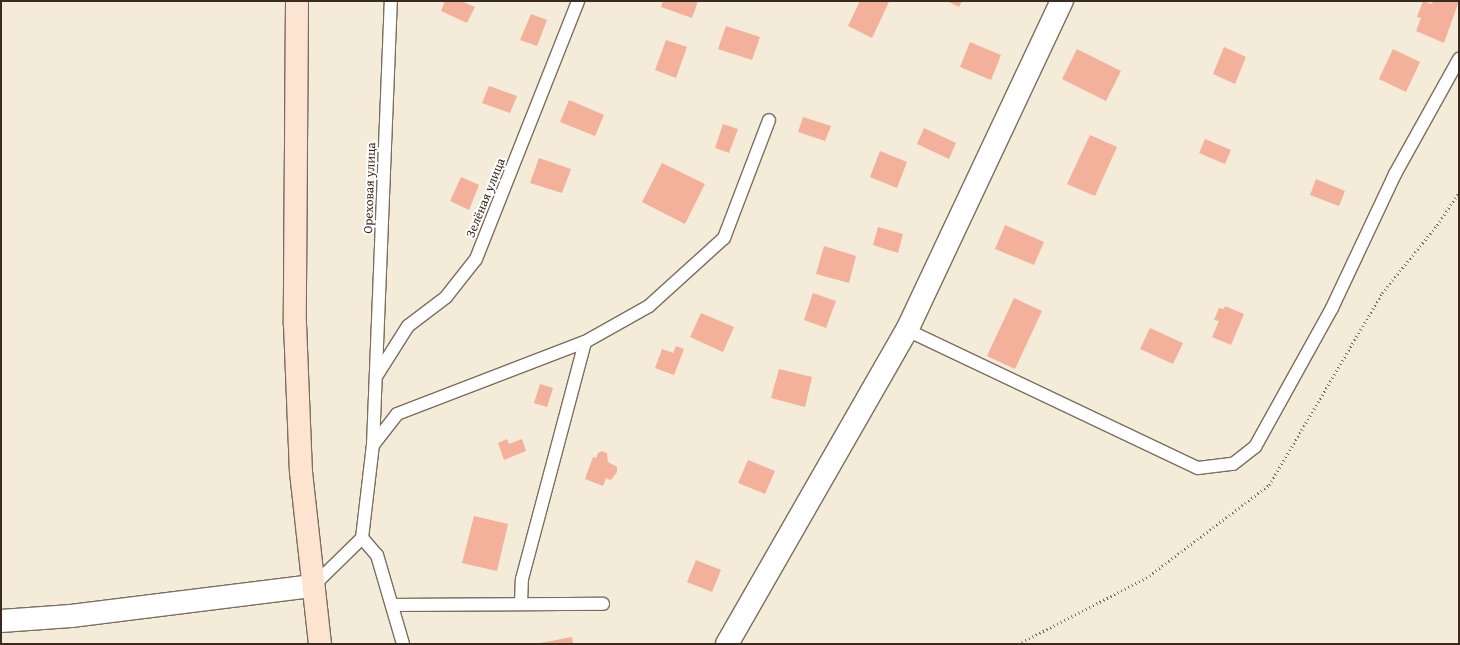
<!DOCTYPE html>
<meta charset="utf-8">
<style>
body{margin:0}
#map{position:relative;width:1460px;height:645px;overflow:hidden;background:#f4ecd8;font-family:"Gentium Book Plus",serif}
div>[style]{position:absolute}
.building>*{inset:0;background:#f3b09b}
.path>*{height:2.5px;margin-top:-1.25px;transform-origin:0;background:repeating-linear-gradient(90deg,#7c6e5f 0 1px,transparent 0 4px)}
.roads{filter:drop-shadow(1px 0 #7c6e5f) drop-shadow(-1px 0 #7c6e5f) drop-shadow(0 1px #7c6e5f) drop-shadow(0 -1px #7c6e5f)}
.lane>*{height:12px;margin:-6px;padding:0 6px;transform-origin:6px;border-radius:6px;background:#fff}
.street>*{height:22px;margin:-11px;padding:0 11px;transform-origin:11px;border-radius:11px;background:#fff}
.secondary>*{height:22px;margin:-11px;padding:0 11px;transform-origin:11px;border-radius:11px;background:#fde4d1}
span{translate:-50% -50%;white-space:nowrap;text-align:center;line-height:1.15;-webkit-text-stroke:4px #fff;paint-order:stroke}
.street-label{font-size:13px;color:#3b2a1e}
.frame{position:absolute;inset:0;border:2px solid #3b2a1e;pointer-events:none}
</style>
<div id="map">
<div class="building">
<i style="clip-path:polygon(445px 1px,461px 1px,475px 7px,467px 23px,441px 11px)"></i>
<i style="clip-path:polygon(663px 1px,698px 1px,692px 18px,661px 7px)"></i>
<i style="clip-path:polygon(860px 1px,889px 2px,872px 38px,848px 26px)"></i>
<i style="clip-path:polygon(947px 1px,962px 1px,959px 7px)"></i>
<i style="clip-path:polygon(1423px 1px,1432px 4px,1433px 1px,1459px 1px,1444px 43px,1416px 31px,1421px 18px,1417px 17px)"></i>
<i style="clip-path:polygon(531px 14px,547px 20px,537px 46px,520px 40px)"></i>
<i style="clip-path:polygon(726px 26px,760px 37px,752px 60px,718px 49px)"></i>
<i style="clip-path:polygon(666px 40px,687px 47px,676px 78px,655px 70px)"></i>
<i style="clip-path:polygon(970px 42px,1001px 55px,991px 80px,960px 67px)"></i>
<i style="clip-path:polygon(1224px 47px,1246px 57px,1235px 84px,1213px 74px)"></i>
<i style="clip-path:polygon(1077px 49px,1121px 71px,1106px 101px,1062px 79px)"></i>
<i style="clip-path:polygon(1393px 49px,1420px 62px,1406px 92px,1379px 79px)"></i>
<i style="clip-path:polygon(489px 86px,517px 96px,510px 113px,482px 103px)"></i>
<i style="clip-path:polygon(569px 100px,604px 115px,595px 136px,560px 122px)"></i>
<i style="clip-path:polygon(803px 117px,831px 126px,825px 141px,798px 132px)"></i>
<i style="clip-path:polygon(723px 124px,738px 129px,729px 153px,715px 148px)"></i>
<i style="clip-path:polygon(924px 128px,956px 143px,949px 159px,917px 144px)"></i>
<i style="clip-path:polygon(1090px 135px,1117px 147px,1095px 196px,1067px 184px)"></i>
<i style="clip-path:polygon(1205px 139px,1231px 150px,1225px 164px,1199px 153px)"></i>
<i style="clip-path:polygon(880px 151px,907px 162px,897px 188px,870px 177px)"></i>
<i style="clip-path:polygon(539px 158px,571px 169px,562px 193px,530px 183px)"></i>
<i style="clip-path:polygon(662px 163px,705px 184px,685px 224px,642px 202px)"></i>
<i style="clip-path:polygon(461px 177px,479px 185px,469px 210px,450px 201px)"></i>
<i style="clip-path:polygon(1316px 179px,1345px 191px,1339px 206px,1310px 195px)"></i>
<i style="clip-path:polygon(1005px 225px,1044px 242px,1034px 265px,995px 249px)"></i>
<i style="clip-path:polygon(878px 227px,903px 234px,898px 253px,873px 245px)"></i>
<i style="clip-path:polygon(824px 246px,856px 256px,849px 283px,816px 274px)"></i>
<i style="clip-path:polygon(813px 293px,836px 301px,826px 328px,804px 320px)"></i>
<i style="clip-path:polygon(1014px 298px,1042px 311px,1015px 369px,987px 356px)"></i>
<i style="clip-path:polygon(1225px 306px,1244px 314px,1231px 345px,1212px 337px,1219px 321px,1214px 320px,1219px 308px,1224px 309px)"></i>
<i style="clip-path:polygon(701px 313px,734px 327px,723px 352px,690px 337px)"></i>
<i style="clip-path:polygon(1150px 328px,1183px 343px,1173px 364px,1140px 349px)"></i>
<i style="clip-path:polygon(676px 346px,684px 349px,674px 375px,655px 368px,662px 349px,673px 353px)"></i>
<i style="clip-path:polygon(779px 369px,812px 377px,805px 407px,771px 398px)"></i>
<i style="clip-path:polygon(540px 384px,553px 388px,547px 407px,534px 403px)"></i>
<i style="clip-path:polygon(507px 439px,509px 444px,522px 439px,526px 451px,504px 460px,498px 443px)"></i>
<i style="clip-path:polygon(602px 451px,607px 453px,608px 462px,617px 467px,617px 472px,611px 480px,606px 478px,603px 486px,585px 479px,593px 457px,596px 458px,598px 453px)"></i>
<i style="clip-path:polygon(748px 460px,775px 471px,765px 494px,738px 483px)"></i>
<i style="clip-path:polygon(474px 516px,508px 524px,497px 571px,462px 563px)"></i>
<i style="clip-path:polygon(696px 560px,721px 570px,712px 592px,687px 582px)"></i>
<i style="clip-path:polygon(572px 637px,573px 644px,541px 644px,540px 643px)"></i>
</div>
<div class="path">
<i style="left:1018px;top:644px;width:144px;rotate:-27.3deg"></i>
<i style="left:1146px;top:578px;width:154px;rotate:-37.1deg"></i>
<i style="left:1269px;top:485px;width:223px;rotate:-59.5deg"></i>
<i style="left:1382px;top:293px;width:87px;rotate:-51deg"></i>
<i style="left:1437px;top:225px;width:40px;rotate:-56deg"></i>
</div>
<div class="roads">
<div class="lane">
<i style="left:907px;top:330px;width:322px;rotate:25.4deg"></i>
<i style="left:1198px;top:468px;width:35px;rotate:-7deg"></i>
<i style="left:1233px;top:464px;width:28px;rotate:-38deg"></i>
<i style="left:1255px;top:447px;width:159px;rotate:-61deg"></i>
<i style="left:1332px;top:308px;width:148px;rotate:-64.8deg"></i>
<i style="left:1395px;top:174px;width:132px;rotate:-60.9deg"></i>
<i style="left:377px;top:375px;width:58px;rotate:-57.7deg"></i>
<i style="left:408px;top:326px;width:48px;rotate:-37.3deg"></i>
<i style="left:446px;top:297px;width:48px;rotate:-51.7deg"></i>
<i style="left:476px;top:259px;width:277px;rotate:-68.4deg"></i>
<i style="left:373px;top:445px;width:39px;rotate:-52deg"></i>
<i style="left:397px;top:414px;width:201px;rotate:-21deg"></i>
<i style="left:585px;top:342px;width:73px;rotate:-29.4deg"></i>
<i style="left:649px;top:306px;width:101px;rotate:-42.2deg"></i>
<i style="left:724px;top:238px;width:126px;rotate:-69.1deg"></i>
<i style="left:362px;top:538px;width:23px;rotate:49deg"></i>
<i style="left:377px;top:555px;width:93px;rotate:73.7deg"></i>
<i style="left:313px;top:586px;width:69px;rotate:-44.4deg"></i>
<i style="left:362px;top:538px;width:94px;rotate:-83.3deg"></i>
<i style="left:373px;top:445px;width:444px;rotate:-87.7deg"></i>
<i style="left:521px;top:604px;width:25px;rotate:-88deg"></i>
<i style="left:522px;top:579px;width:245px;rotate:-75.1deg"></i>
<i style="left:392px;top:605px;width:211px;rotate:-0.3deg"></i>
</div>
<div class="street">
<i style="left:1px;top:621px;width:70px;rotate:-4.1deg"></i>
<i style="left:71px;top:616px;width:244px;rotate:-7.1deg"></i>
<i style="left:727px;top:644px;width:362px;rotate:-60.2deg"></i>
<i style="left:907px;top:330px;width:364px;rotate:-64.8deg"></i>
</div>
<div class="secondary">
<i style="left:297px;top:1px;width:323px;rotate:90.4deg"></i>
<i style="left:295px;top:324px;width:148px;rotate:87.7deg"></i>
<i style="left:301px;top:472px;width:173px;rotate:83.7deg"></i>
</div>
</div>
<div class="street-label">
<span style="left:370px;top:188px;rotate:-88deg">Ореховая улица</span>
<span style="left:486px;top:198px;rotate:-68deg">Зелёная улица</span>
</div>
<div class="frame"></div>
</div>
